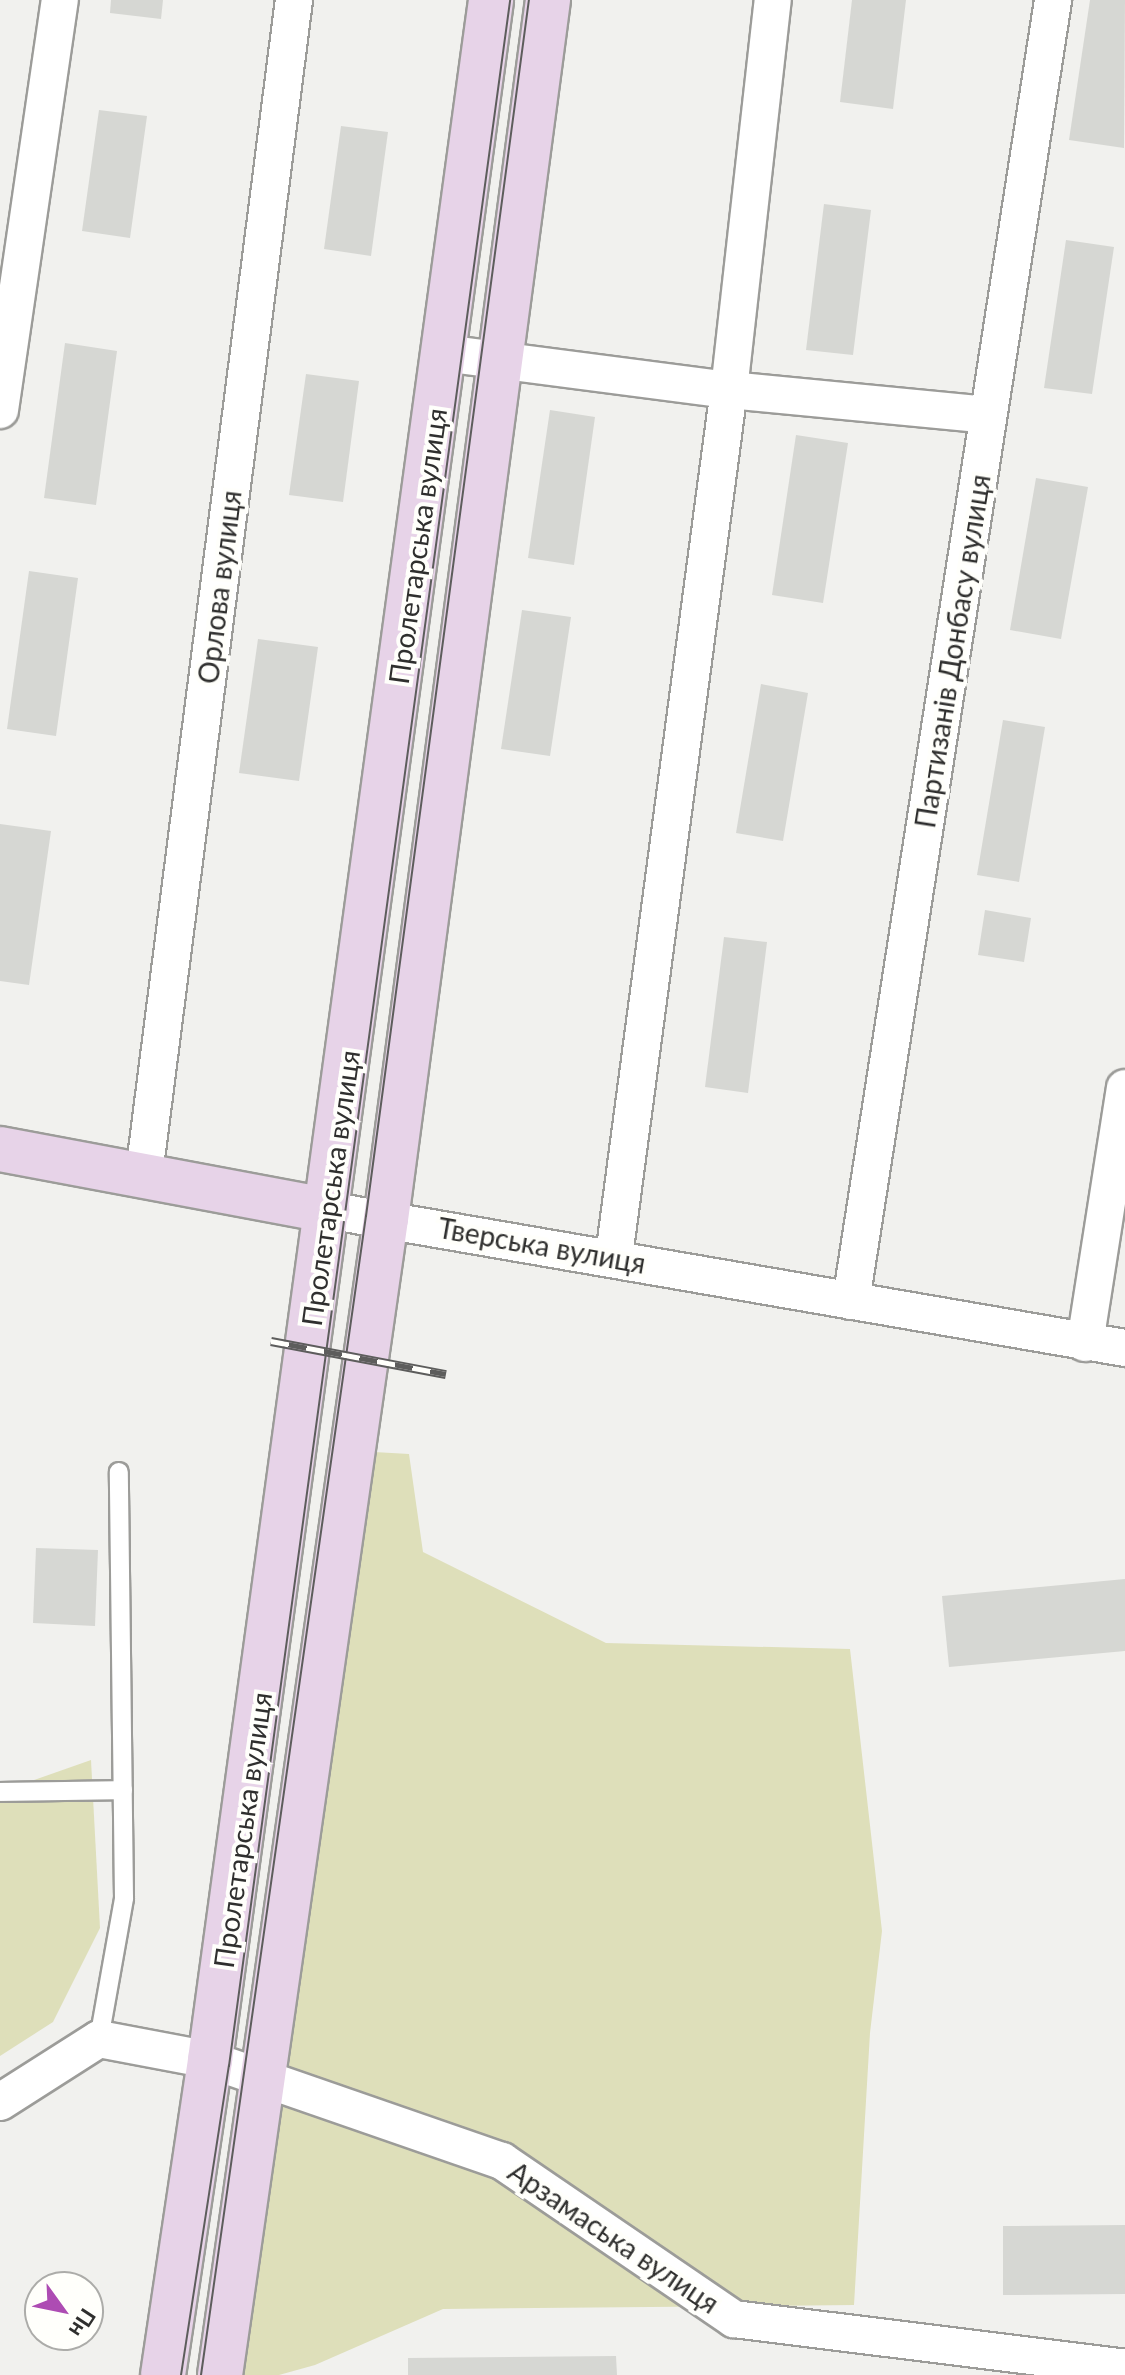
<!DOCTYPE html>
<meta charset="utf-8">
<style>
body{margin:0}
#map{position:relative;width:1125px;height:2375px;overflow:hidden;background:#f1f1ee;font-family:Lato,sans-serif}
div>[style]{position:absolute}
.green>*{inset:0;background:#dedfba}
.building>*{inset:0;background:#d6d7d3}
.roads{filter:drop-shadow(2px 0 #9c9c99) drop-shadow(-2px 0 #9c9c99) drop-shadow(0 2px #9c9c99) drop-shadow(0 -2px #9c9c99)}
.lane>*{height:18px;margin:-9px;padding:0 9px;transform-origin:9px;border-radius:9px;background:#fff}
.street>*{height:36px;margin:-18px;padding:0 18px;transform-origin:18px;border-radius:18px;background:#fff}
.secondary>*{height:44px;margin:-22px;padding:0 22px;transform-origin:22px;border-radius:22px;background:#e7d3e8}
.tram>*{height:2px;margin:-1px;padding:0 1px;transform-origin:1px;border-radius:1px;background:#5d5d5c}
.rail>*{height:9px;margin-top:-4.5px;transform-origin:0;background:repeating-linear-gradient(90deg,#fffffb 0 18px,#5d5d5c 0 36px);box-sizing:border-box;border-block:2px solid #5d5d5c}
span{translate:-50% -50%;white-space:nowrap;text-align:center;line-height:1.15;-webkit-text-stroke:8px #fffffb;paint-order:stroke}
.street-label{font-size:28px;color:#2f2f2e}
.north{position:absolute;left:24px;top:2271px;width:80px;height:80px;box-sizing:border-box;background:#fffffb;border:2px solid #acaca9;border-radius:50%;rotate:123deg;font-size:22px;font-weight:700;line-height:32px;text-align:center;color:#2f2f2e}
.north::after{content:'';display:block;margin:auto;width:28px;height:36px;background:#ad4cb3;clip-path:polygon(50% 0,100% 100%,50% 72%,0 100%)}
</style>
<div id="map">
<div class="green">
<i style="clip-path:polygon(374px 1452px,409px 1454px,423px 1552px,606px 1643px,850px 1649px,882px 1931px,870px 2033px,854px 2305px,443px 2309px,315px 2365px,279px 2375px,241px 2375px)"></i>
<i style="clip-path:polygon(91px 1760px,100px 1928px,53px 2022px,0 2056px,0 1792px)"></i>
</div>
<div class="building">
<i style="clip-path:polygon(111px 0,163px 0,161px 19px,110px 13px)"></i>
<i style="clip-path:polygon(852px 0,906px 0,893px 109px,840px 102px)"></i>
<i style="clip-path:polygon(1090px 0,1125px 0,1124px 148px,1069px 140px)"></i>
<i style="clip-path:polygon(99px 110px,147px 116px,130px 238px,82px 231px)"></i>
<i style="clip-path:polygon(341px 126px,388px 132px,371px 256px,324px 249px)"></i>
<i style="clip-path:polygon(824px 204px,871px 210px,853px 355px,806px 350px)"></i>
<i style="clip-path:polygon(1066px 240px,1114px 247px,1092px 394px,1044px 388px)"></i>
<i style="clip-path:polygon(65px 343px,117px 351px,96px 505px,44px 498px)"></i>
<i style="clip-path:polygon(306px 374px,359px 381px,343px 502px,289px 495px)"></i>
<i style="clip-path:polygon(550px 410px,595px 417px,574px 565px,528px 558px)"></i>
<i style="clip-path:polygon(796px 435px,848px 443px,823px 603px,772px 595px)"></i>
<i style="clip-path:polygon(1036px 478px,1088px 487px,1061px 639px,1010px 630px)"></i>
<i style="clip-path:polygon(29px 571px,78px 578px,56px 736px,7px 729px)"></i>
<i style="clip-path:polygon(522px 610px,571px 617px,550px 756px,501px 749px)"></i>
<i style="clip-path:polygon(258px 639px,318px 647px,299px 781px,239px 773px)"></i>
<i style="clip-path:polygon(761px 684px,808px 693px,783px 841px,736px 833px)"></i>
<i style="clip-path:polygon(1003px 720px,1045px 727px,1019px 882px,977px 875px)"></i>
<i style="clip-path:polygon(0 824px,51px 831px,29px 985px,0 981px)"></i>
<i style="clip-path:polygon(985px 910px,1031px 918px,1024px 962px,978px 955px)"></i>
<i style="clip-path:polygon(724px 937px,767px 942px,748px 1093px,705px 1087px)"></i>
<i style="clip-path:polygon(36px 1548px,98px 1550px,95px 1626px,33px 1623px)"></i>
<i style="clip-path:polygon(1125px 1579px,1125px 1651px,949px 1667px,942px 1596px)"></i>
<i style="clip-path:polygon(1125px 2225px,1125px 2294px,1003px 2295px,1003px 2226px)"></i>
<i style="clip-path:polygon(616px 2356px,617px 2375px,408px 2375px,408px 2358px)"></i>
</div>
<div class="roads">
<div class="lane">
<i style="left:0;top:1792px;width:123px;rotate:-0.9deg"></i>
<i style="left:99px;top:2039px;width:143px;rotate:-79.9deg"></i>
<i style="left:124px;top:1898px;width:426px;rotate:-90.7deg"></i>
</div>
<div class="street">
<i style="left:443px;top:353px;width:288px;rotate:7.4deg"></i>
<i style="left:729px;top:390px;width:260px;rotate:5.5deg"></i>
<i style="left:0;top:410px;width:414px;rotate:-81.7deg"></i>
<i style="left:144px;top:1174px;width:1184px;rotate:-82.72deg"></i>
<i style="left:327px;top:1210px;width:810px;rotate:9.81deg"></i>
<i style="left:614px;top:1256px;width:874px;rotate:-82.44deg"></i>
<i style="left:729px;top:390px;width:392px;rotate:-83.6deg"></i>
<i style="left:851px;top:1301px;width:1317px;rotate:-81.17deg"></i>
<i style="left:1085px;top:1343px;width:258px;rotate:-81.1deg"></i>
<i style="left:0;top:2102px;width:117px;rotate:-32.5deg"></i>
<i style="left:99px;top:2039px;width:113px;rotate:10.7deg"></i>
<i style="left:210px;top:2060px;width:309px;rotate:19.1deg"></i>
<i style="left:502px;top:2161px;width:281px;rotate:34.3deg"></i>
<i style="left:734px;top:2319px;width:394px;rotate:7.1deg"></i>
</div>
<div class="secondary">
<i style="left:0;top:1149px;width:333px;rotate:10.6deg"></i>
<i style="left:163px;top:2375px;width:318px;rotate:-81.5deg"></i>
<i style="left:210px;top:2060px;width:2079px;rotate:-82.23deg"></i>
<i style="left:220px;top:2375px;width:1168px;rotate:-81.83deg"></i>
<i style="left:386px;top:1219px;width:1230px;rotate:-82.43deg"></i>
</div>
</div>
<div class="tram">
<i style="left:181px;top:2375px;width:313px;rotate:-81.2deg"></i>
<i style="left:229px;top:2066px;width:2085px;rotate:-82.25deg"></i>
<i style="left:201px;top:2375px;width:1171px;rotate:-81.9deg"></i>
<i style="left:366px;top:1216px;width:1227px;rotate:-82.37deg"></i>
</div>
<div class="rail">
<i style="left:271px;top:1341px;width:178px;rotate:10.7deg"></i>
</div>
<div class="street-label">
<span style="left:417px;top:546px;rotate:-82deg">Пролетарська вулиця</span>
<span style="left:219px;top:587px;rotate:-83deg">Орлова вулиця</span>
<span style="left:952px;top:651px;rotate:-81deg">Партизанів Донбасу вулиця</span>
<span style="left:330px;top:1188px;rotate:-82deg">Пролетарська вулиця</span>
<span style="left:542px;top:1245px;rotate:10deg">Тверська вулиця</span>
<span style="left:242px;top:1830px;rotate:-82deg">Пролетарська вулиця</span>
<span style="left:614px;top:2237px;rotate:34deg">Арзамаська вулиця</span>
</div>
<div class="north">Пн</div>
</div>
